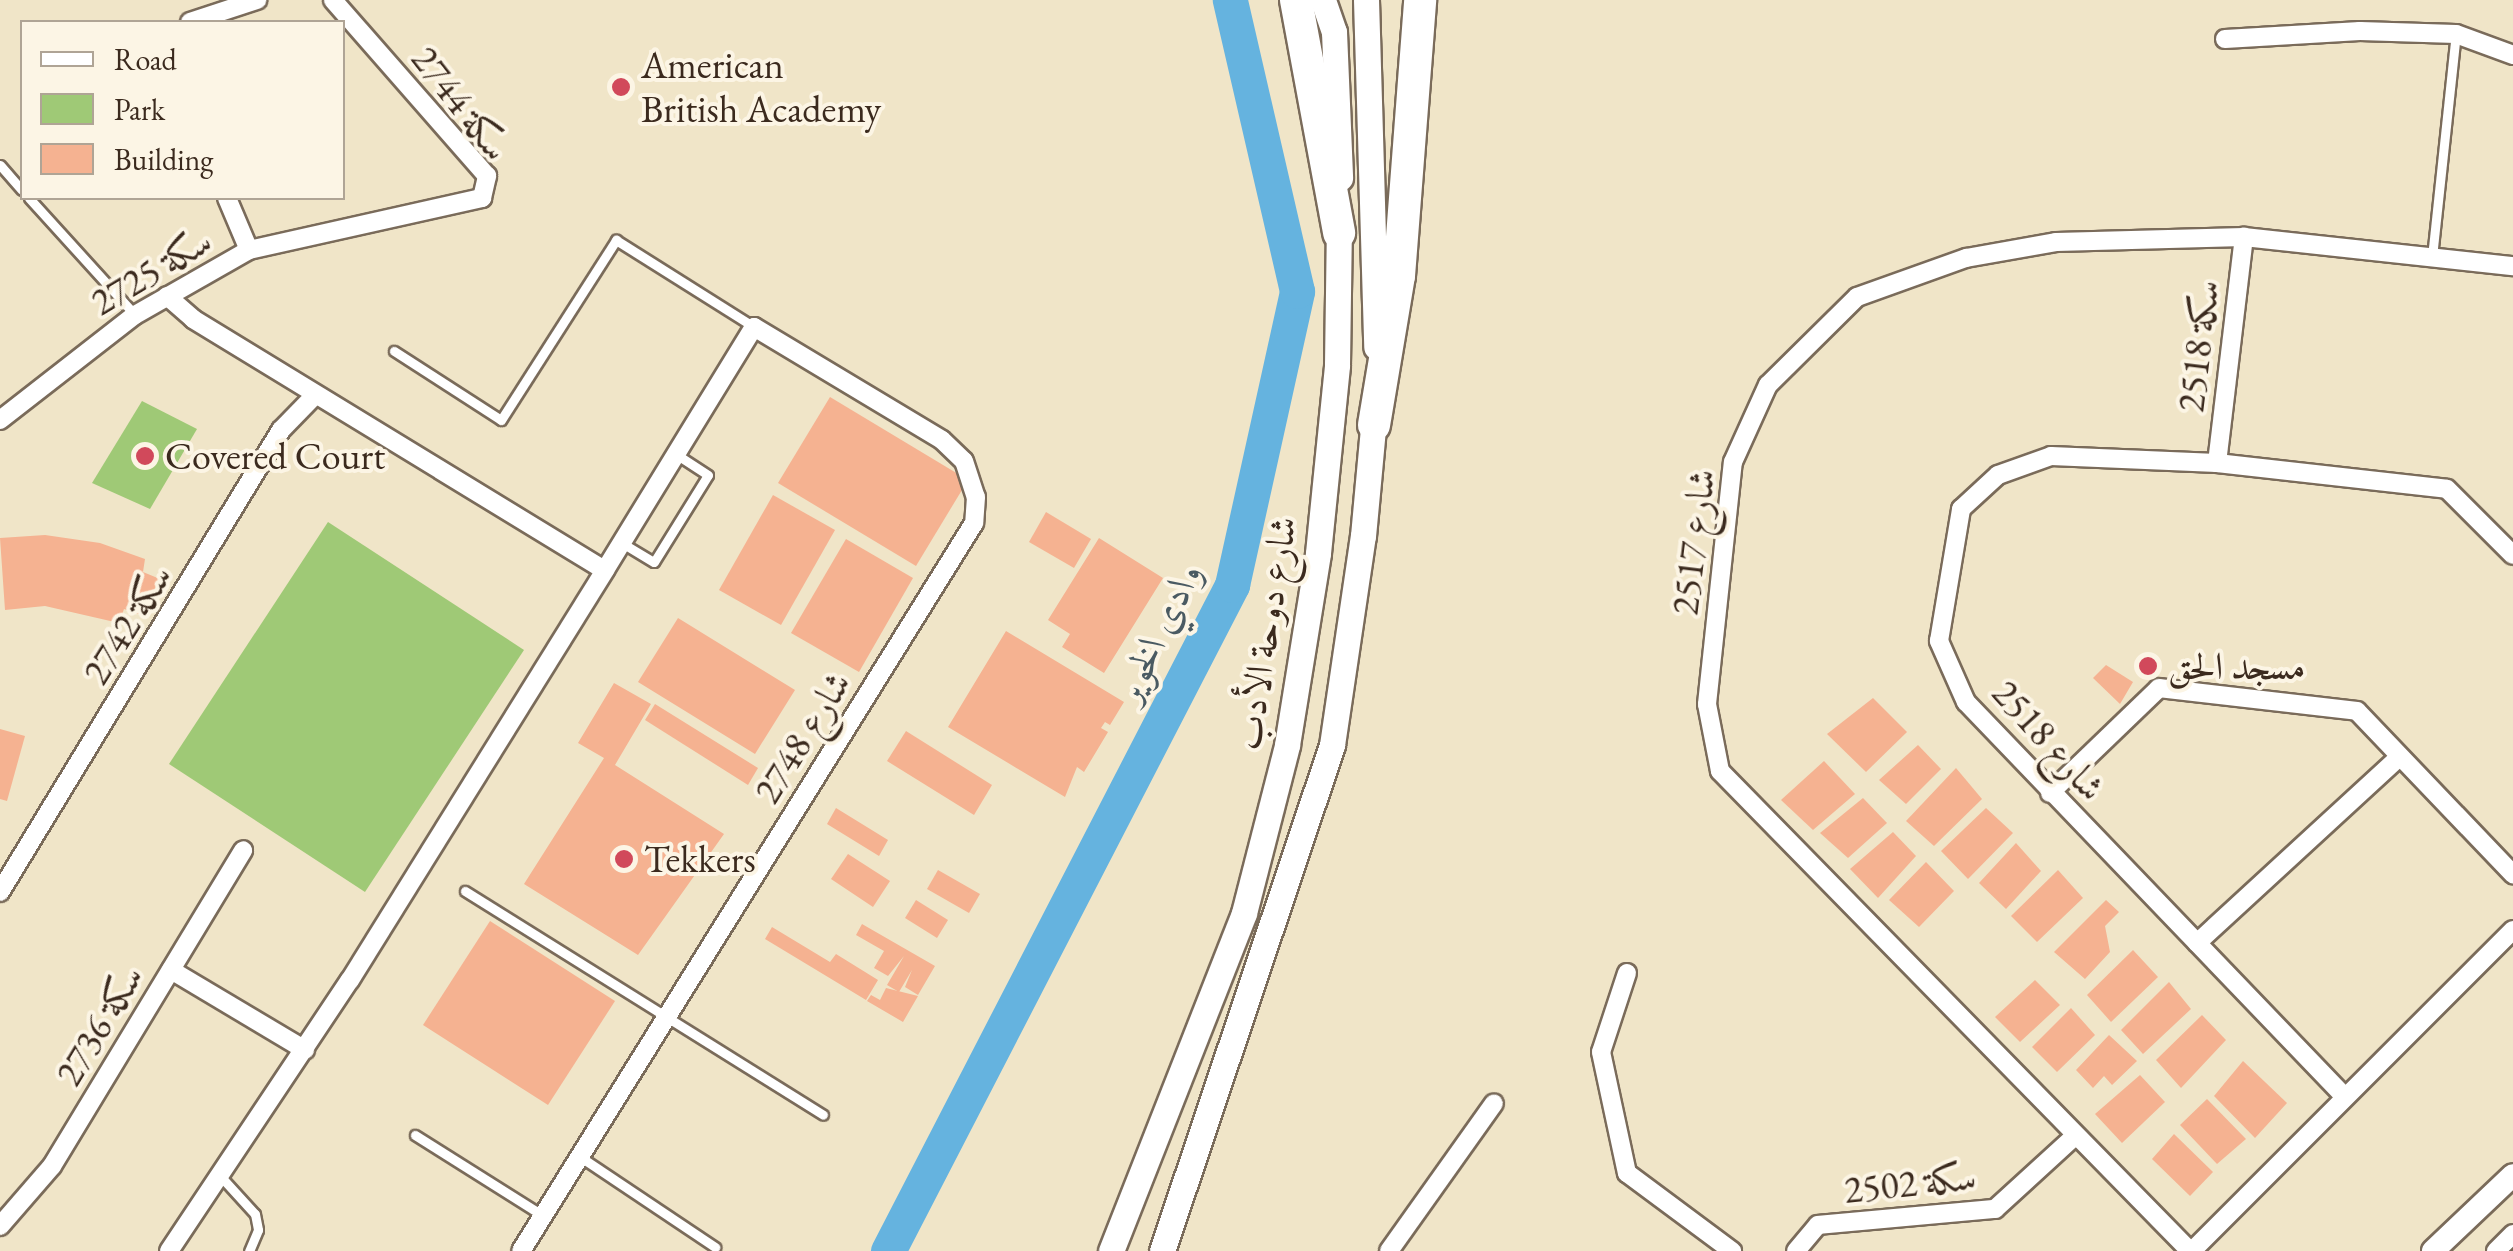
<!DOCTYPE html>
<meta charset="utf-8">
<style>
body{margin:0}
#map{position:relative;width:2513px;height:1251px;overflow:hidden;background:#f0e5c8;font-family:"EB Garamond",Amiri,serif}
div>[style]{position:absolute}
.green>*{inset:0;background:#9fc976}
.river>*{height:35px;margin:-17.5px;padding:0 17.5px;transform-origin:17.5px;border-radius:17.5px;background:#65b3df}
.building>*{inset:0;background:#f5b291}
.roads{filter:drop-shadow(2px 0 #7a6b5a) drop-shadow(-2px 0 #7a6b5a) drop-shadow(0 2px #7a6b5a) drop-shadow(0 -2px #7a6b5a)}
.service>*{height:9px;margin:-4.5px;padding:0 4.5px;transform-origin:4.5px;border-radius:4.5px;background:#fff}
.minor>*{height:18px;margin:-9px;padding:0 9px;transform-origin:9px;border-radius:9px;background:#fff}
.tertiary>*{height:22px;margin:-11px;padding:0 11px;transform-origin:11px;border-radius:11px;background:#fff}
.secondary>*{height:25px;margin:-12.5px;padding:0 12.5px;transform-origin:12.5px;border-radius:12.5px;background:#fff}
.motorway>*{height:32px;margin:-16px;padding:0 16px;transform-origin:16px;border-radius:16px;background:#fff}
.dots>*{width:28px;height:28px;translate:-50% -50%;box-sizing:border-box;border:5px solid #fcf5e5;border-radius:50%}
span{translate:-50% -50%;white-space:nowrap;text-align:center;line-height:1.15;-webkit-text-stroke:8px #fcf5e5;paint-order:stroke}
.poi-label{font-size:38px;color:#3b2a1e}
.left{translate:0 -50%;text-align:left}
.street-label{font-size:38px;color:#3b2a1e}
.water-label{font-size:40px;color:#4a5a62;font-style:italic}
.legend{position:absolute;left:20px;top:20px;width:325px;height:180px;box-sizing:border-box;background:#fcf5e5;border:2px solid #afa495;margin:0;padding:12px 18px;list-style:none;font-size:30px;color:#3b2a1e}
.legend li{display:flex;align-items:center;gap:20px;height:50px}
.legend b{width:50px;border:2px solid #afa495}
</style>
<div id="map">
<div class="green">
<i style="clip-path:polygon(142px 401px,197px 429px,150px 509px,92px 483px)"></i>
<i style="clip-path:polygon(328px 522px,524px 650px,365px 892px,169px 764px)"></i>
</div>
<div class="river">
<i style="left:888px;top:1251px;width:750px;rotate:-62.68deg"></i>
<i style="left:1232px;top:585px;width:301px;rotate:-77.5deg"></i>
<i style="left:1297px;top:291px;width:299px;rotate:-103deg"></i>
</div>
<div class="building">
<i style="clip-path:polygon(830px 397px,968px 480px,916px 566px,778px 483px)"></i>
<i style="clip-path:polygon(773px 495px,835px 530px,781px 625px,719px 590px)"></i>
<i style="clip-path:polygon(1046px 512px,1091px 539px,1074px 568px,1029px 542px)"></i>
<i style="clip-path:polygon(45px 535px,100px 543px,145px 559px,143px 572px,160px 579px,141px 615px,124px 609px,119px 623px,45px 606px,5px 610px,0 538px)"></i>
<i style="clip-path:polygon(1099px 538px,1163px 578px,1104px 673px,1062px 647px,1070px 634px,1048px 620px)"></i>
<i style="clip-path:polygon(846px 539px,913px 578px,859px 672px,791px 633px)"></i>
<i style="clip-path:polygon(678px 618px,795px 690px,755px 754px,638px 682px)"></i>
<i style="clip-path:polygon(1006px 631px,1124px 702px,1110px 725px,1105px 722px,1101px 728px,1108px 732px,1084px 772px,1077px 767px,1065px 797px,948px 727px)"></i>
<i style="clip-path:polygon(2106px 665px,2133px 682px,2120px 704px,2093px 678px)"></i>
<i style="clip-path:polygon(614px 683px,651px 704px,615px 765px,724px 834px,638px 955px,524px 884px,604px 758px,578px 743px)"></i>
<i style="clip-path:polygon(1873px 698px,1907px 732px,1866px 772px,1827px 734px)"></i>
<i style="clip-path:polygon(655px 704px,758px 768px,748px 785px,645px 720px)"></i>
<i style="clip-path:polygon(0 729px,25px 736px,7px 801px,0 799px)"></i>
<i style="clip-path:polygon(906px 731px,992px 785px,974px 815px,887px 761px)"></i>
<i style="clip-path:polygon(1918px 745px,1941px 769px,1906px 804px,1879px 780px)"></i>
<i style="clip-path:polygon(1824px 761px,1855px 794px,1813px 830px,1781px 800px)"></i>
<i style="clip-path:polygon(1956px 768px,1982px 799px,1934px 846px,1906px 821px)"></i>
<i style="clip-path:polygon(1863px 798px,1887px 823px,1848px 858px,1820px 833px)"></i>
<i style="clip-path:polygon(836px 808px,888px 840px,879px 856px,827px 824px)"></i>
<i style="clip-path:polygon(1986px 808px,2013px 833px,1968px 879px,1941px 851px)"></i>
<i style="clip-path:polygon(1893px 832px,1916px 856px,1878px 898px,1850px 869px)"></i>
<i style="clip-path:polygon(2016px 843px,2041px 871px,2006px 909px,1979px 883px)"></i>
<i style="clip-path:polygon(848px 854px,890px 881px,873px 907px,831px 879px)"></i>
<i style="clip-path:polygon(1926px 862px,1954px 891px,1919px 927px,1889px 900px)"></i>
<i style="clip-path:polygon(938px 870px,980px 894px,969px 913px,927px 889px)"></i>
<i style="clip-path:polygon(2058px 870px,2083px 898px,2037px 942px,2011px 916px)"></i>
<i style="clip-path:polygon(916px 900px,948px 920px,937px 938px,905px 918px)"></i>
<i style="clip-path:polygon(2106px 900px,2119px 912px,2105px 926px,2110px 952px,2085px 979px,2054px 952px)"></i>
<i style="clip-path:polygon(490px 921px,615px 1001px,548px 1105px,423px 1025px)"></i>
<i style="clip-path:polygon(862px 924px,935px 966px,918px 995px,905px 987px,912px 970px,899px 992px,887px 985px,904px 956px,888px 976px,874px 968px,884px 951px,856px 935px)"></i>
<i style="clip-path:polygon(772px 927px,830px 962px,836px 954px,878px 980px,866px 1000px,765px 939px)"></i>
<i style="clip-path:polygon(2133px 950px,2158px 977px,2111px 1022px,2087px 995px)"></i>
<i style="clip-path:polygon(2035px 980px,2060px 1005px,2020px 1042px,1995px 1017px)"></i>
<i style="clip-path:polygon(2169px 982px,2191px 1009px,2143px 1054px,2121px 1030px)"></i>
<i style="clip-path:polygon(886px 988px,918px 996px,903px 1022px,867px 1001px,871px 995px,880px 1000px)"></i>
<i style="clip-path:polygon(2071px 1008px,2095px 1035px,2057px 1072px,2032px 1047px)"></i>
<i style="clip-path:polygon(2202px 1015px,2226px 1040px,2181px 1088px,2156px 1060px)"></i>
<i style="clip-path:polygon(2109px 1035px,2137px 1061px,2112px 1085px,2104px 1076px,2093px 1088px,2076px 1070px)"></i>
<i style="clip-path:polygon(2243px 1061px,2287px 1103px,2255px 1138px,2214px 1096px)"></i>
<i style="clip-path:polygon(2140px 1075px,2165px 1102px,2122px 1143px,2095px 1114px)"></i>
<i style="clip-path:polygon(2207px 1099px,2246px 1139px,2217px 1164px,2180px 1125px)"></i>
<i style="clip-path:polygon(2174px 1134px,2213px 1172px,2190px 1196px,2152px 1159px)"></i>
</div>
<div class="roads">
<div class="service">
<i style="left:0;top:165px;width:33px;rotate:49deg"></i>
<i style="left:29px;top:198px;width:158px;rotate:47.8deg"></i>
<i style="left:2432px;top:257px;width:224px;rotate:-83.9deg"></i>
<i style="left:394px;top:351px;width:127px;rotate:32.8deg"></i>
<i style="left:501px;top:420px;width:214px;rotate:-57.4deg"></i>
<i style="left:616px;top:240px;width:163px;rotate:32.2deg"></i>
<i style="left:622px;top:543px;width:37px;rotate:31deg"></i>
<i style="left:654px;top:562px;width:102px;rotate:-58.2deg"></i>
<i style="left:708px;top:475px;width:37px;rotate:-147deg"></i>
<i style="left:465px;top:891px;width:422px;rotate:32deg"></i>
<i style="left:415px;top:1135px;width:150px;rotate:32.2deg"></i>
<i style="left:579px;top:1156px;width:164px;rotate:33.8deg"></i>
<i style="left:223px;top:1179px;width:47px;rotate:47.6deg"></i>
<i style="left:255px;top:1214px;width:16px;rotate:79deg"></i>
<i style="left:258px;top:1230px;width:23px;rotate:113deg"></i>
</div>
<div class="minor">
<i style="left:190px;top:22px;width:71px;rotate:-18.2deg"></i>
<i style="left:2225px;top:39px;width:135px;rotate:-3.4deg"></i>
<i style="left:2360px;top:31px;width:96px;rotate:1.8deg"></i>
<i style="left:2456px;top:34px;width:61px;rotate:20.2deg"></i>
<i style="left:227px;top:198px;width:56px;rotate:67.1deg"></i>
<i style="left:167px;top:296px;width:35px;rotate:41deg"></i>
<i style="left:193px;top:319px;width:482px;rotate:31.4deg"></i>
<i style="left:605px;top:570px;width:285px;rotate:-58.5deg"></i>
<i style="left:754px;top:327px;width:219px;rotate:31deg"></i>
<i style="left:942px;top:440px;width:30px;rotate:44deg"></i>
<i style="left:964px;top:461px;width:38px;rotate:72deg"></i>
<i style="left:976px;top:497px;width:26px;rotate:94deg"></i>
<i style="left:974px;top:523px;width:857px;rotate:121.89deg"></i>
<i style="left:0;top:420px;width:171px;rotate:-37.9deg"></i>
<i style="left:135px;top:315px;width:131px;rotate:-29.7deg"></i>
<i style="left:249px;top:250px;width:239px;rotate:-12.6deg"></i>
<i style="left:482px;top:198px;width:23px;rotate:-77deg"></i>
<i style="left:487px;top:176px;width:234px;rotate:-131.2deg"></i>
<i style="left:2217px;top:463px;width:228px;rotate:-83.2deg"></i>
<i style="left:2050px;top:793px;width:151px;rotate:-43.9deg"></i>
<i style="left:2159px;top:688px;width:199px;rotate:6.6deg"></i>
<i style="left:2357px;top:711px;width:226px;rotate:46.3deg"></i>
<i style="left:0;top:892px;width:541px;rotate:-58.69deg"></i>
<i style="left:281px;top:430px;width:49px;rotate:-45.8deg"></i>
<i style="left:2197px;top:943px;width:275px;rotate:-42.6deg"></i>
<i style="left:171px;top:970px;width:156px;rotate:30.8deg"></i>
<i style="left:1627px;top:973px;width:83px;rotate:108.2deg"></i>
<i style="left:1601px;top:1052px;width:124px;rotate:77.9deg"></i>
<i style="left:1627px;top:1173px;width:131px;rotate:36.6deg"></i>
<i style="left:2344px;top:1096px;width:546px;rotate:-133.81deg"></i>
<i style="left:1966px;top:702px;width:67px;rotate:-113.9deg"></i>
<i style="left:1939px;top:641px;width:134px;rotate:-80.5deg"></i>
<i style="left:1961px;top:509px;width:50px;rotate:-42.6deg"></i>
<i style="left:1998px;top:475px;width:56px;rotate:-19.7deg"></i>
<i style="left:2051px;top:456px;width:166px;rotate:2.4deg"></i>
<i style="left:2217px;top:463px;width:231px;rotate:6.4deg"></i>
<i style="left:2447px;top:489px;width:93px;rotate:45deg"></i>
<i style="left:0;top:1226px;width:79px;rotate:-49.1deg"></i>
<i style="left:52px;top:1166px;width:369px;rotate:-58.8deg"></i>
<i style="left:169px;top:1251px;width:326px;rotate:-56.3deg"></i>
<i style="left:350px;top:980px;width:483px;rotate:-58.1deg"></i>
<i style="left:1389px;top:1251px;width:181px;rotate:-54.6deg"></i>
<i style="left:1796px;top:1251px;width:34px;rotate:-50deg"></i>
<i style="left:1818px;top:1225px;width:178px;rotate:-5.2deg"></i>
<i style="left:1995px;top:1209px;width:108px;rotate:-42.4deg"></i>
<i style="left:2190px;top:1251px;width:672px;rotate:-134.4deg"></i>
<i style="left:1720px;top:771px;width:68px;rotate:-101deg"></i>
<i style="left:1707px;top:704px;width:243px;rotate:-83.9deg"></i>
<i style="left:1733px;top:462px;width:85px;rotate:-65.6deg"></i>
<i style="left:1768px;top:385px;width:125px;rotate:-44.7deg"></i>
<i style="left:1857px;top:297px;width:116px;rotate:-19.7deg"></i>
<i style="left:1966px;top:258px;width:91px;rotate:-10.1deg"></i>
<i style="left:2056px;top:242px;width:188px;rotate:-1.5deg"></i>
<i style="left:2244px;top:237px;width:271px;rotate:6.2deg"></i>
<i style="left:2192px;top:1251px;width:454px;rotate:-45deg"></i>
<i style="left:2496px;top:1251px;width:24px;rotate:-45deg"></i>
</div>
<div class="tertiary">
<i style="left:2433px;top:1251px;width:110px;rotate:-43.5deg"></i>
</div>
<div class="secondary">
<i style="left:1323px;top:0;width:34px;rotate:71deg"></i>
<i style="left:1334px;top:32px;width:146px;rotate:87.6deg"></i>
<i style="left:1366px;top:0;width:347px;rotate:88.3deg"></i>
<i style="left:1111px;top:1251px;width:363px;rotate:-68.5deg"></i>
<i style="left:1244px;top:913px;width:173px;rotate:-75.6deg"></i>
<i style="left:1287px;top:745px;width:194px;rotate:-80.8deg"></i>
<i style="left:1318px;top:553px;width:189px;rotate:-84.2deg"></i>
<i style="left:1337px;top:365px;width:147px;rotate:-89.2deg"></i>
<i style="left:1162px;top:1251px;width:534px;rotate:-71.43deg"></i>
<i style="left:1332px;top:745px;width:211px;rotate:-81.6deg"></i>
<i style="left:1363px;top:536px;width:130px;rotate:-84.7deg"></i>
</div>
<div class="motorway">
<i style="left:1296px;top:0;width:237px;rotate:79.5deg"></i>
<i style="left:1374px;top:425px;width:151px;rotate:-80.5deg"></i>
<i style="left:1399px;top:276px;width:277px;rotate:-85.6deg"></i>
</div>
</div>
<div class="dots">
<i style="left:621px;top:87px;background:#d1495b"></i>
<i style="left:145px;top:456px;background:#d1495b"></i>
<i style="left:2148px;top:666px;background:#d1495b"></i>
<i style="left:624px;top:859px;background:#d1495b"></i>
</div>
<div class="poi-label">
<span class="left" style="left:641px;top:87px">American<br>British Academy</span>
<span class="left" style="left:165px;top:456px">Covered Court</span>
<span class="left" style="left:2168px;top:666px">مسجد الحق</span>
<span class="left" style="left:644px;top:859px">Tekkers</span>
</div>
<div class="street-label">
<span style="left:461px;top:103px;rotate:52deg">سكة 2744</span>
<span style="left:151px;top:271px;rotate:-31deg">سكة 2725</span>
<span style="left:2198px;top:346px;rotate:-83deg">سكة 2518</span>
<span style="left:1693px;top:542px;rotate:-83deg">2517 شارع</span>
<span style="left:127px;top:624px;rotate:-58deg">سكة 2742</span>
<span style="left:1265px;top:633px;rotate:-81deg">شارع دوحة الأدب</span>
<span style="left:802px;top:737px;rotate:-58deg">شارع 2748</span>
<span style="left:2049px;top:740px;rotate:48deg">2518 شارع</span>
<span style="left:99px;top:1025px;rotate:-59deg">سكة 2736</span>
<span style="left:1910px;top:1183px;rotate:-6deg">2502 سكة</span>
</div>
<div class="water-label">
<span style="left:1157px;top:632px;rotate:-64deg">وادي الخوير</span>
</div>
<ul class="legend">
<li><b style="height:12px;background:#fff"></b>Road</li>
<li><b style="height:28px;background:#9fc976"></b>Park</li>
<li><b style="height:28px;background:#f5b291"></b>Building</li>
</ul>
</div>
